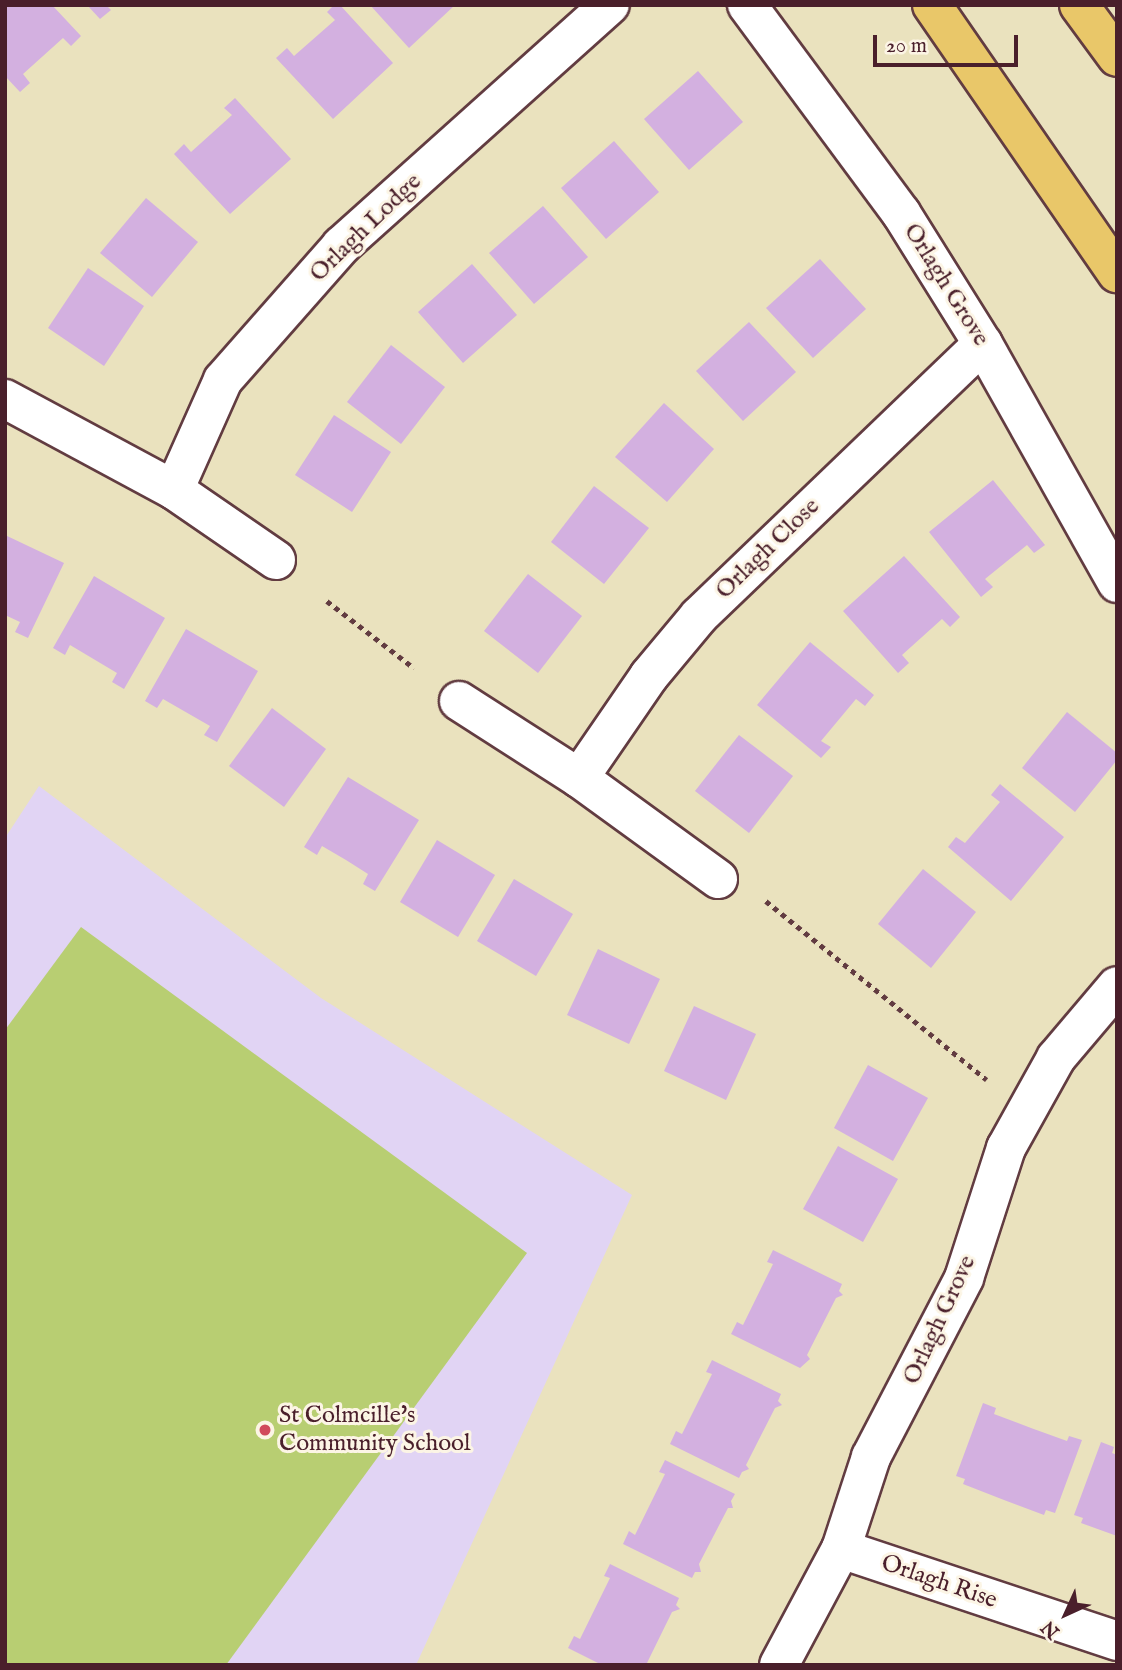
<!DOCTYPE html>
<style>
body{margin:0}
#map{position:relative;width:1122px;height:1670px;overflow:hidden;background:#eae2be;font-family:"IM FELL English",serif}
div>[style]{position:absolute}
.built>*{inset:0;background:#e1d4f4}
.green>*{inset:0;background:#b8ce72}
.building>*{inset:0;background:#d3b0e0}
.path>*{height:4.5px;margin-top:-2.25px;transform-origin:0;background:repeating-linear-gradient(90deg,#623c41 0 5px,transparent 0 10px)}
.roads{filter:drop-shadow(2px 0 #623c41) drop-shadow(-2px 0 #623c41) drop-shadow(0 2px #623c41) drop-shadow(0 -2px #623c41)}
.minor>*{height:38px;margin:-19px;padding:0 19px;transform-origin:19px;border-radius:19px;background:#fff}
.motorway>*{height:38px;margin:-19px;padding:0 19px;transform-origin:19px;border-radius:19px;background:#e9c769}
.dots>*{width:19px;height:19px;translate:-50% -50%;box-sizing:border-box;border:4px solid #fcf5e5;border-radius:50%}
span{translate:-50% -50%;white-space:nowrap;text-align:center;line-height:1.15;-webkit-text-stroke:6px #fcf5e5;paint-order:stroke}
.street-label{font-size:24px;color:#4a1f2b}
.poi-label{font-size:24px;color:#4a1f2b}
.left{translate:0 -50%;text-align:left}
.frame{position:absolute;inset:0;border:7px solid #4a1f2b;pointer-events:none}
.north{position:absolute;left:1031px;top:1579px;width:70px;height:70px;-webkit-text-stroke:5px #fcf5e5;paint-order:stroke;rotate:225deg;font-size:19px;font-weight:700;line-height:28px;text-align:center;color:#4a1f2b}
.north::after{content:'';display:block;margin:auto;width:24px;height:32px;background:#4a1f2b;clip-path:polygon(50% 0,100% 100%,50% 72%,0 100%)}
.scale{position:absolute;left:873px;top:35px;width:145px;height:32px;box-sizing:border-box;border:4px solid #4a1f2b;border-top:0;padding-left:9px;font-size:21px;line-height:24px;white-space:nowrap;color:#4a1f2b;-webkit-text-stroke:5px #fcf5e5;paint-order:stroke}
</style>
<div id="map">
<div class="built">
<i style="clip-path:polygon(39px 786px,321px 998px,632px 1195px,416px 1665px,5px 1665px,5px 838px)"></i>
</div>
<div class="green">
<i style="clip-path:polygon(81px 927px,527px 1253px,226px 1665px,5px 1665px,5px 1030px)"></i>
</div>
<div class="building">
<i style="clip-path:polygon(5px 5px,52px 5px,81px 36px,71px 46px,63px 38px,23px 74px,30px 83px,20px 92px,5px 76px)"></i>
<i style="clip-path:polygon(87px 5px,106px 5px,111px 10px,100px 19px)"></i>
<i style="clip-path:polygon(334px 5px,340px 5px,393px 63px,333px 119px,276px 58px,287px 48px,294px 56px,335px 20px,327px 12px)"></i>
<i style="clip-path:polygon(370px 5px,455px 5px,409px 48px)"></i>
<i style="clip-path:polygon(698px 71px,743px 122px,689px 170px,644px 119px)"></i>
<i style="clip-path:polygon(235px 98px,291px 159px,230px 214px,174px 154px,184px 144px,191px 152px,211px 134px,232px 115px,224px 108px)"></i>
<i style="clip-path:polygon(614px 141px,659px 192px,606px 239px,561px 188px)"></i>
<i style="clip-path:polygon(146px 198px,198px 242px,152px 297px,100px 253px)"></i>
<i style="clip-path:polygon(543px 206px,588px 257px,534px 304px,489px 253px)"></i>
<i style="clip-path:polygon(820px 259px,866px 309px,813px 358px,766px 308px)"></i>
<i style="clip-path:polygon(472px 264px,517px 315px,463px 363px,418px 312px)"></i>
<i style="clip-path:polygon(88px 268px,144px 306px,104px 366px,48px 328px)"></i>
<i style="clip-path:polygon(749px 322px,796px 372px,743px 421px,696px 371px)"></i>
<i style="clip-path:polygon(391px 345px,445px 387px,401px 444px,347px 402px)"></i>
<i style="clip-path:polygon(664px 403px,714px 449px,667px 502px,615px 457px)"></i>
<i style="clip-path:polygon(334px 415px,391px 452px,352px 512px,295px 475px)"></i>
<i style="clip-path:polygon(993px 480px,1045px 545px,1034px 553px,1027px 545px,985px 579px,993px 587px,981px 597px,929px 532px)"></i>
<i style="clip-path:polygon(594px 486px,649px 528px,604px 584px,551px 542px)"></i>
<i style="clip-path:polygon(5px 535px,64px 563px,28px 638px,15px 632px,20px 622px,5px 615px)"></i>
<i style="clip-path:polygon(904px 556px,960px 617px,950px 627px,942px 619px,902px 655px,909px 663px,898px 673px,843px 611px)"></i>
<i style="clip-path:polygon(528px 574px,582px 616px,538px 673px,484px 631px)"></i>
<i style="clip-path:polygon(94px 576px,165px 618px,124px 689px,112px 682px,117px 673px,70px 645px,65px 655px,53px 648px)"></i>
<i style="clip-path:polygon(186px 629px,258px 671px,217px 742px,204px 735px,210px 726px,163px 699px,157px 708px,145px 701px)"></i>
<i style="clip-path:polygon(810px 642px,874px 695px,865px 706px,856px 699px,821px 741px,831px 747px,821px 758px,757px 705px)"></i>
<i style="clip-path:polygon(272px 708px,326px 749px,284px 807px,229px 766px)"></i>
<i style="clip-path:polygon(1067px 712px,1117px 753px,1117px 760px,1075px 812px,1022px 768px)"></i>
<i style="clip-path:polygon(739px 735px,793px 776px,749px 833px,695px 791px)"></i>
<i style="clip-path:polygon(348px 777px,419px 820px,375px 891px,363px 884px,368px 874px,346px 860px,322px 846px,317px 855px,304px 847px)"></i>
<i style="clip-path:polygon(1000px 784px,1064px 837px,1011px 901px,948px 847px,956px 837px,965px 843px,1000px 802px,991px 795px)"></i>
<i style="clip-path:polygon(437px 840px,495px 875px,458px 937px,400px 902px)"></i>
<i style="clip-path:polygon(923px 869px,976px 912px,931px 968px,878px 924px)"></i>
<i style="clip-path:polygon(514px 879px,573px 914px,536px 976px,477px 941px)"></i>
<i style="clip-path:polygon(598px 949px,660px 979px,629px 1044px,567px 1015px)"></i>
<i style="clip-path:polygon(694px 1006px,756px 1034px,726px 1100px,664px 1071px)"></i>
<i style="clip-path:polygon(868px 1065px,928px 1098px,893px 1161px,834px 1128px)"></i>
<i style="clip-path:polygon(838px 1146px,898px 1179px,863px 1242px,803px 1209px)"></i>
<i style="clip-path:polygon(773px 1250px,842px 1284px,839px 1291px,843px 1295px,836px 1298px,807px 1355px,810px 1359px,800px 1368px,731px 1334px,737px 1322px,743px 1325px,773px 1264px,767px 1262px)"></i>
<i style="clip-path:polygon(712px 1360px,781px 1394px,778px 1401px,782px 1405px,775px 1408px,746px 1465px,749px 1469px,742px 1472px,739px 1478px,670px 1444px,676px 1431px,682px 1434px,712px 1374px,706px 1372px)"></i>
<i style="clip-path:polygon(983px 1403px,996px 1408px,994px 1414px,1031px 1428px,1067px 1441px,1069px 1436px,1082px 1440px,1055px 1513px,1046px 1510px,1044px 1515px,1004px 1500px,963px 1484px,965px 1479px,956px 1476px)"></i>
<i style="clip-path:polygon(1101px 1442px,1114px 1447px,1112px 1453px,1117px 1455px,1117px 1536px,1081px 1523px,1083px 1518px,1074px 1515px)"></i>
<i style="clip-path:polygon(665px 1460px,735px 1494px,731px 1501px,733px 1508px,728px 1508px,699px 1564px,701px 1572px,695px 1572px,692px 1578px,623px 1544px,629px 1531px,635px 1535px,665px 1474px,659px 1472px)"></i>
<i style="clip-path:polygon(610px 1564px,679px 1598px,676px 1605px,680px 1609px,672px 1612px,646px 1665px,602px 1665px,568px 1648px,574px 1636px,580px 1639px,610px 1578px,604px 1576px)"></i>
</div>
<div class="path">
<i style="left:327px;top:601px;width:110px;rotate:37.6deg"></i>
<i style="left:766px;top:901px;width:284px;rotate:39deg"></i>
</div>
<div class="roads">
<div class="minor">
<i style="left:747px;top:5px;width:259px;rotate:53.5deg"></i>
<i style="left:901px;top:213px;width:155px;rotate:58deg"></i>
<i style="left:983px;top:344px;width:274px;rotate:60.7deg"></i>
<i style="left:5px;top:399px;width:192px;rotate:28.3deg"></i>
<i style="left:276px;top:560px;width:124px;rotate:-145.5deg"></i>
<i style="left:174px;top:490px;width:120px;rotate:-66deg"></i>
<i style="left:223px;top:380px;width:179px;rotate:-48.6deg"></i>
<i style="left:341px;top:246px;width:361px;rotate:-41.9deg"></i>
<i style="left:459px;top:701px;width:143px;rotate:32.7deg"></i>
<i style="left:718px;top:879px;width:172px;rotate:-144deg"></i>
<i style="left:579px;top:778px;width:124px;rotate:-55.5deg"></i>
<i style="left:649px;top:676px;width:78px;rotate:-50.2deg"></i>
<i style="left:699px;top:616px;width:393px;rotate:-43.8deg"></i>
<i style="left:841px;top:1549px;width:291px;rotate:18.4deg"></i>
<i style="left:779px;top:1665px;width:132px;rotate:-61.9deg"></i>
<i style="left:841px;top:1549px;width:97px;rotate:-71.9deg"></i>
<i style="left:871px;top:1457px;width:202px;rotate:-62.5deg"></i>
<i style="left:964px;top:1278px;width:137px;rotate:-72.1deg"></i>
<i style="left:1006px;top:1148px;width:103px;rotate:-60.9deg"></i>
<i style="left:1056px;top:1058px;width:94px;rotate:-49.7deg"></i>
</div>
<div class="motorway">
<i style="left:932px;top:5px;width:326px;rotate:55.4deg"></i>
<i style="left:1079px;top:5px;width:64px;rotate:53.8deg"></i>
</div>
</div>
<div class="dots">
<i style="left:265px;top:1430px;background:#d1495b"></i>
</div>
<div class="street-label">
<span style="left:366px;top:228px;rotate:-44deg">Orlagh Lodge</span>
<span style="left:946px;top:285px;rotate:58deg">Orlagh Grove</span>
<span style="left:768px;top:549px;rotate:-44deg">Orlagh Close</span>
<span style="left:940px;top:1320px;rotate:-65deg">Orlagh Grove</span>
<span style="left:939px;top:1582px;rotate:19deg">Orlagh Rise</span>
</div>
<div class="poi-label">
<span class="left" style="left:279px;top:1430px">St Colmcille's<br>Community School</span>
</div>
<div class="frame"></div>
<div class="north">N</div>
<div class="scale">20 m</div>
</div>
